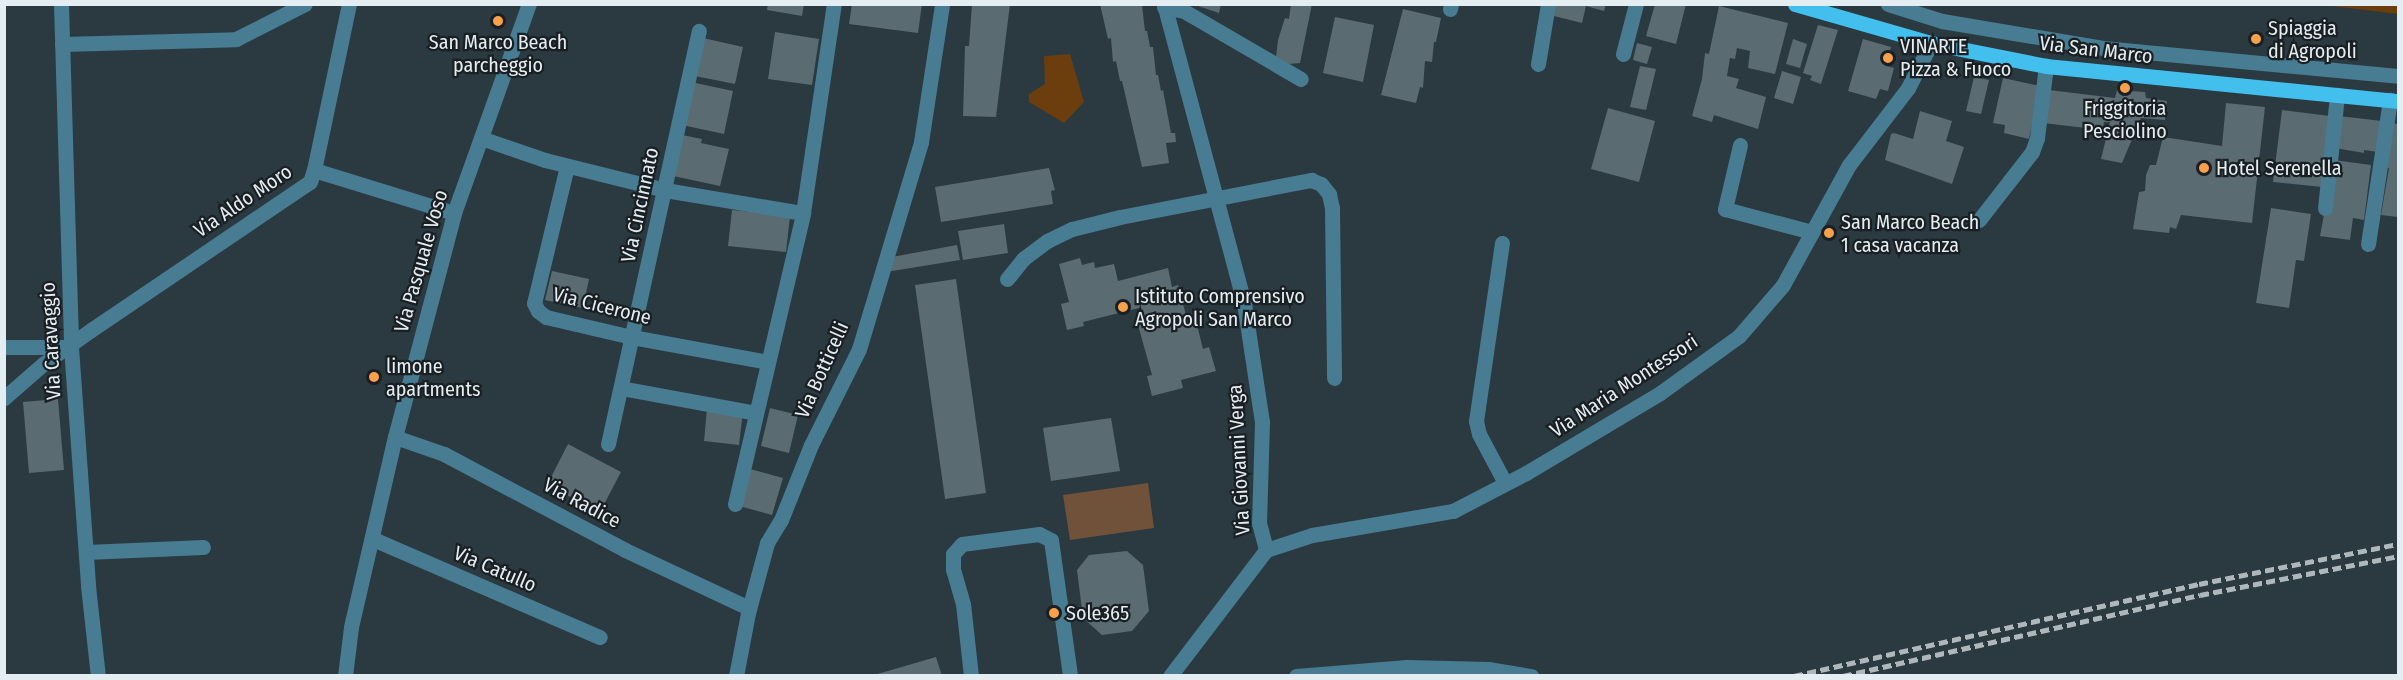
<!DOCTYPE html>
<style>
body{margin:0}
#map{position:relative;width:2403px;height:680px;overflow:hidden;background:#2b3940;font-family:"Fira Sans Condensed",sans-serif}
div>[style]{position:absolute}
.green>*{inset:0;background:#6f5239}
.water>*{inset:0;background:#6c3e0d}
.building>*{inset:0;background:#5b6b72}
.minor>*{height:15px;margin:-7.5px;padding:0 7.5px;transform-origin:7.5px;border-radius:7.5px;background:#477c92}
.major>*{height:15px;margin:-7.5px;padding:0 7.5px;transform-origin:7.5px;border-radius:7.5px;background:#42bfed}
.rail>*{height:4.5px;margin-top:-2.25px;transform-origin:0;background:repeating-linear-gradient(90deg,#adb7bc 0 9px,transparent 0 13.5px)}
.dots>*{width:16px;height:16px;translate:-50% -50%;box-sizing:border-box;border:3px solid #191f22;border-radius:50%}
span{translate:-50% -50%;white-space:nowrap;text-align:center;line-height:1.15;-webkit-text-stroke:4.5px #191f22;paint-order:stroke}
.poi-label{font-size:20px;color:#e4edf1}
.left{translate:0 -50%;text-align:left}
.street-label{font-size:20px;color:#e4edf1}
.frame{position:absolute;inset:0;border:6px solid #e4edf1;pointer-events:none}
</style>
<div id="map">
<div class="green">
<i style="clip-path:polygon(1148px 483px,1154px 528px,1070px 540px,1063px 495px)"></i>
</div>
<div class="water">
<i style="clip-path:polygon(2324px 5px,2398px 5px,2398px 14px)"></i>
<i style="clip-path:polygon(1070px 54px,1084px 102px,1064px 123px,1029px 102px,1029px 94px,1045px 84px,1044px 56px)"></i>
</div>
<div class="building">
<i style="clip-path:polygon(768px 4px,804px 4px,802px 16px,767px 10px)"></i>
<i style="clip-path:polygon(852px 4px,922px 4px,918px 33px,849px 24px)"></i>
<i style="clip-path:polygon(972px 4px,1010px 4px,996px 117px,963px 116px,965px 46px,969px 46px)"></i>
<i style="clip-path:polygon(1100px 4px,1142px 5px,1145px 31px,1147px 31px,1150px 47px,1153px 47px,1156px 75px,1158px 75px,1161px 91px,1163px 90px,1171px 133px,1175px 133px,1176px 142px,1166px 143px,1169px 163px,1142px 167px,1122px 81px,1120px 81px,1116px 61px,1113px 62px,1111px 38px,1108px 39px)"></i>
<i style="clip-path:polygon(1192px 4px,1221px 4px,1219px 13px)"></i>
<i style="clip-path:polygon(1291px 4px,1312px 4px,1300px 63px,1288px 64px,1276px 57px,1278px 40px,1285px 18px,1289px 19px)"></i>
<i style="clip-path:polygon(1553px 4px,1606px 4px,1604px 11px,1586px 6px,1582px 23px,1550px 15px)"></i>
<i style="clip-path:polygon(1655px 4px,1686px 4px,1676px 44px,1646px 36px)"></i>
<i style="clip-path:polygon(1719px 6px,1788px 23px,1775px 74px,1748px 68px,1750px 51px,1737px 48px,1735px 59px,1730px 58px,1727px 76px,1739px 79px,1736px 88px,1766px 97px,1758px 129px,1714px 115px,1712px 122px,1692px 116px,1702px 79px,1705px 53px,1709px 54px)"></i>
<i style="clip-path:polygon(1403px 9px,1441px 18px,1436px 42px,1434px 42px,1432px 62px,1425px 61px,1423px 88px,1420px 87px,1416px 103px,1381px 95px)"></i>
<i style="clip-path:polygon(1335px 17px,1374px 25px,1363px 82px,1323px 73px)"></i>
<i style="clip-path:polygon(1818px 25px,1838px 30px,1821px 84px,1810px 80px,1812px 76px,1803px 73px)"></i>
<i style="clip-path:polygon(775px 32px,819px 39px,812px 85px,768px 79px)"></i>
<i style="clip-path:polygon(703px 38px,743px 47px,735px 84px,695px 76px)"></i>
<i style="clip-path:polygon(1793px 39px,1807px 44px,1800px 68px,1786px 64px)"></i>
<i style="clip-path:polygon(1863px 39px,1891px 47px,1886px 66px,1894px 68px,1888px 91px,1880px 89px,1876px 99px,1848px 91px)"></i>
<i style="clip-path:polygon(1637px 43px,1652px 47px,1647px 64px,1633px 60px)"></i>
<i style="clip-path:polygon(1640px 66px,1656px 69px,1646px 110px,1630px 107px)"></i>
<i style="clip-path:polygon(1782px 71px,1801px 77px,1793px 104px,1774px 98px)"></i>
<i style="clip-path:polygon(1974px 77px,1989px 80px,1981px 114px,1966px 111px)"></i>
<i style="clip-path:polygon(2003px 78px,2040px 86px,2029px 139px,2004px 133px,2005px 125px,1993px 123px)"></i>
<i style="clip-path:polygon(691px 82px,733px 91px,724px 134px,682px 125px)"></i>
<i style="clip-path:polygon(2049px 90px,2115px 98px,2117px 90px,2145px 92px,2146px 98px,2167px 101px,2165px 120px,2141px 118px,2122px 163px,2101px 159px,2110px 122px,2104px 122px,2103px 130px,2043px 123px)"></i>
<i style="clip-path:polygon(2226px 103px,2265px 107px,2252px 223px,2181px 215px,2176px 229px,2170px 227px,2169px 233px,2133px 229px,2139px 192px,2145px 191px,2146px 175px,2150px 165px,2156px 165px,2163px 137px,2222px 146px)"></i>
<i style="clip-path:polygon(1608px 108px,1655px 121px,1639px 182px,1591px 169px)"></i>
<i style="clip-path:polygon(2282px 110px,2330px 116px,2322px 187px,2273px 182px)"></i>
<i style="clip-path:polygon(1920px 111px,1952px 121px,1946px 141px,1964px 147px,1952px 184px,1885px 160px,1891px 134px,1894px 133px,1913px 139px)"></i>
<i style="clip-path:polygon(2339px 116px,2382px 121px,2378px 152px,2364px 150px,2364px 153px,2335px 148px)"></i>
<i style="clip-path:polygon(2391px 123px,2398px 124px,2398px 217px,2381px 215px,2389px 168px,2386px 167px)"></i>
<i style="clip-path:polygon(682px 135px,702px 139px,701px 143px,729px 149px,720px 186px,673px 176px)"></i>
<i style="clip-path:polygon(2334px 160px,2371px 165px,2364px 220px,2353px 218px,2350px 240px,2320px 236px)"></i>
<i style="clip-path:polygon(1049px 168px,1055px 190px,1051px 191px,1053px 204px,941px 222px,935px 187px)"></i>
<i style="clip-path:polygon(2271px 208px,2311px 214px,2304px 261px,2296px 260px,2289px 308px,2256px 303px)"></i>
<i style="clip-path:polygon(732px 210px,790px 216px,786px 252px,728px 246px)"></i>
<i style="clip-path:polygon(1004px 224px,1008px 253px,963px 260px,958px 231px)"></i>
<i style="clip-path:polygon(957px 245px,960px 260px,886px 272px,892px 257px)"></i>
<i style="clip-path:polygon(1080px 258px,1082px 265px,1094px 262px,1095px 268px,1114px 264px,1118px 281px,1168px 268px,1172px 287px,1178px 285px,1186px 315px,1194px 313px,1203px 349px,1209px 347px,1216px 371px,1181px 380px,1183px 388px,1152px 396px,1147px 376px,1152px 375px,1138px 325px,1143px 324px,1139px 308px,1083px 322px,1084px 326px,1067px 330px,1061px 304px,1069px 302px,1059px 264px)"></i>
<i style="clip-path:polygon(552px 271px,589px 279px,583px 308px,545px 300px)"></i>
<i style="clip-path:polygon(956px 279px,986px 493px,945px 499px,915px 285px)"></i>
<i style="clip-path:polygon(58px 399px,64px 470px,29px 473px,23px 402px)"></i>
<i style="clip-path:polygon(707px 408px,743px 411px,739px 445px,704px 441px)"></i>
<i style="clip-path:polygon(770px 408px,798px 415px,789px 453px,761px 446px)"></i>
<i style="clip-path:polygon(1111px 418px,1120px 471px,1051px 481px,1043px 428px)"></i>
<i style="clip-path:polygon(568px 444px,621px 472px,600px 512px,547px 485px)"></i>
<i style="clip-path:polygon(750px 469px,783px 478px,772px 515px,739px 506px)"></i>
<i style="clip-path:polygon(1127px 551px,1143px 565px,1149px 611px,1132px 631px,1102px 635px,1083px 618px,1077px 570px,1089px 555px)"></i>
<i style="clip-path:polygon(936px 657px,942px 676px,874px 676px,874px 675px)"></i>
</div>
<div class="minor">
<i style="left:61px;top:4px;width:343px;rotate:88.3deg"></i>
<i style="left:71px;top:347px;width:240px;rotate:85.9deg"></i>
<i style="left:88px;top:586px;width:91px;rotate:83.7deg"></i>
<i style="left:1164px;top:4px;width:310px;rotate:75deg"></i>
<i style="left:1244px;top:303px;width:120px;rotate:81.4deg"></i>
<i style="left:1262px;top:422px;width:101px;rotate:91.7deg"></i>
<i style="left:1259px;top:523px;width:28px;rotate:75deg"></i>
<i style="left:1266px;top:550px;width:158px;rotate:127.3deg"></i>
<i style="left:1888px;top:4px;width:57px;rotate:17.5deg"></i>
<i style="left:1942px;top:21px;width:163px;rotate:9.5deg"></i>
<i style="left:2103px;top:48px;width:296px;rotate:5.4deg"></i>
<i style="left:1164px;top:7px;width:20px;rotate:11deg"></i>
<i style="left:1184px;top:11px;width:135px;rotate:30.2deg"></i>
<i style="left:1450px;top:9px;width:5px;rotate:-79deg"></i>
<i style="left:62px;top:44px;width:174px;rotate:-1.6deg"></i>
<i style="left:236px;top:39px;width:77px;rotate:-26.9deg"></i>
<i style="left:1623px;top:54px;width:52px;rotate:-75.4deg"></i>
<i style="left:1538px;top:64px;width:61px;rotate:-80.5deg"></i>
<i style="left:481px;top:138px;width:68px;rotate:19deg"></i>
<i style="left:545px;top:160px;width:124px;rotate:14deg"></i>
<i style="left:665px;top:190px;width:140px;rotate:9.5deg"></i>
<i style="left:1740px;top:145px;width:66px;rotate:103.2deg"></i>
<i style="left:1725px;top:209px;width:90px;rotate:14.8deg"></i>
<i style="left:567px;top:166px;width:141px;rotate:103.5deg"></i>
<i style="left:534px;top:303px;width:9px;rotate:63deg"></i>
<i style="left:538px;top:311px;width:10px;rotate:37deg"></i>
<i style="left:546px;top:317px;width:88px;rotate:13.1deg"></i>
<i style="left:632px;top:337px;width:138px;rotate:10.4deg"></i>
<i style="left:314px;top:170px;width:170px;rotate:-78.1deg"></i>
<i style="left:2325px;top:208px;width:114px;rotate:-83.9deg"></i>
<i style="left:1979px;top:220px;width:86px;rotate:-52.1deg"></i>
<i style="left:2032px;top:152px;width:15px;rotate:-70deg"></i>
<i style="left:2037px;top:138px;width:73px;rotate:-82.9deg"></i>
<i style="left:1502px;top:243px;width:180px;rotate:98.3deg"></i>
<i style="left:1476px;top:421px;width:13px;rotate:77deg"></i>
<i style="left:1479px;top:434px;width:55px;rotate:62deg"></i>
<i style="left:2368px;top:244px;width:146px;rotate:-81.3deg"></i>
<i style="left:1007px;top:279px;width:26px;rotate:-51deg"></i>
<i style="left:1023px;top:259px;width:30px;rotate:-37deg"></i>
<i style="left:1047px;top:241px;width:28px;rotate:-26deg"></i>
<i style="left:1072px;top:229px;width:49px;rotate:-14deg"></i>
<i style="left:1120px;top:217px;width:195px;rotate:-11deg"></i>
<i style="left:1311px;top:180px;width:11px;rotate:22deg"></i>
<i style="left:1321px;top:184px;width:13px;rotate:51deg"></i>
<i style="left:1329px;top:194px;width:14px;rotate:78deg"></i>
<i style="left:1332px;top:208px;width:170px;rotate:89.3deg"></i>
<i style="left:4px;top:347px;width:67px"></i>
<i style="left:621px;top:388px;width:137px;rotate:10.5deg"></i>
<i style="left:4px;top:398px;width:52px;rotate:-41.1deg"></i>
<i style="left:43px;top:364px;width:59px;rotate:-35.3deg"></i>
<i style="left:91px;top:330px;width:264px;rotate:-34.1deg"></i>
<i style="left:310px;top:182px;width:13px;rotate:-72deg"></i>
<i style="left:314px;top:170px;width:146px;rotate:17.1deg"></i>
<i style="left:395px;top:437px;width:52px;rotate:19.1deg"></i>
<i style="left:444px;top:454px;width:205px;rotate:27.9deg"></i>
<i style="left:625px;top:550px;width:137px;rotate:25.1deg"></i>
<i style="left:608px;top:444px;width:423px;rotate:-77.6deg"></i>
<i style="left:735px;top:504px;width:299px;rotate:-76.8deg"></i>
<i style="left:803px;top:213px;width:211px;rotate:-81.6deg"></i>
<i style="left:373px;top:539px;width:247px;rotate:23.4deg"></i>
<i style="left:1266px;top:550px;width:48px;rotate:-18.1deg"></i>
<i style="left:1312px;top:535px;width:143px;rotate:-9.7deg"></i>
<i style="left:1453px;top:511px;width:82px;rotate:-27.5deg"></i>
<i style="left:1526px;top:473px;width:156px;rotate:-30.8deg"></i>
<i style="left:1660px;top:393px;width:97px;rotate:-35.8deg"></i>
<i style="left:1739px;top:336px;width:67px;rotate:-49.2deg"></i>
<i style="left:1783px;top:285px;width:137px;rotate:-61.2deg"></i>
<i style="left:1849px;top:165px;width:97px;rotate:-52.5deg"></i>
<i style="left:1908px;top:88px;width:51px;rotate:-62.9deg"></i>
<i style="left:86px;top:552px;width:117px;rotate:-2.4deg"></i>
<i style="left:345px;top:676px;width:49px;rotate:-83deg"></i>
<i style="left:351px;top:627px;width:195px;rotate:-77deg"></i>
<i style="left:395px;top:437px;width:232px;rotate:-75.2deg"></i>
<i style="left:454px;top:213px;width:222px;rotate:-70.3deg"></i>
<i style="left:736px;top:676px;width:64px;rotate:-79.2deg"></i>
<i style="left:748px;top:613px;width:73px;rotate:-74.8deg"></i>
<i style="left:767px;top:543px;width:27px;rotate:-59deg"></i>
<i style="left:781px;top:520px;width:81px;rotate:-68.2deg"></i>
<i style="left:811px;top:445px;width:107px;rotate:-63.4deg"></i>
<i style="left:859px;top:349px;width:216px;rotate:-73.3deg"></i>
<i style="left:921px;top:142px;width:140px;rotate:-81.3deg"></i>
<i style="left:971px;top:676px;width:72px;rotate:-96.3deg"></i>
<i style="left:963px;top:604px;width:35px;rotate:-106deg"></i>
<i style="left:953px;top:570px;width:16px;rotate:-90deg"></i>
<i style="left:953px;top:554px;width:13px;rotate:-48deg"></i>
<i style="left:962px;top:544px;width:78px;rotate:-7.4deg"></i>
<i style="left:1039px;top:534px;width:13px;rotate:27deg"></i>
<i style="left:1051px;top:540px;width:137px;rotate:82deg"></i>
<i style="left:1296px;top:676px;width:111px;rotate:-4.6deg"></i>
<i style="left:1407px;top:667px;width:81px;rotate:1.4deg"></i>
<i style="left:1488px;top:669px;width:44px;rotate:9.2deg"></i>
</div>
<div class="major">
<i style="left:1795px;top:4px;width:141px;rotate:16deg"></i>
<i style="left:1931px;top:43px;width:117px;rotate:11.3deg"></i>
<i style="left:2046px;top:66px;width:354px;rotate:5.7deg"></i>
</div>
<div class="rail">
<i style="left:1794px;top:676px;width:415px;rotate:-12.8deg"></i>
<i style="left:2199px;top:584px;width:203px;rotate:-11.4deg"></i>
<i style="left:1843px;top:676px;width:366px;rotate:-12.8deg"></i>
<i style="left:2200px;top:595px;width:202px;rotate:-11.1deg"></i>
</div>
<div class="dots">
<i style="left:498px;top:21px;background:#f9a04c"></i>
<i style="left:2256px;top:39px;background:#f9a04c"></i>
<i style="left:1888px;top:58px;background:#f9a04c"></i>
<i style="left:2125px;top:88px;background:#f9a04c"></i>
<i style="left:2204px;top:168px;background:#f9a04c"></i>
<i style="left:1829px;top:233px;background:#f9a04c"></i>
<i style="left:1123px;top:307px;background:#f9a04c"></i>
<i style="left:374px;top:377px;background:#f9a04c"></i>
<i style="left:1054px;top:613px;background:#f9a04c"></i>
</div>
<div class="poi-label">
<span class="left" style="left:2268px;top:40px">Spiaggia<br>di Agropoli</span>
<span style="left:498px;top:54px">San Marco Beach<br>parcheggio</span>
<span class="left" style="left:1900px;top:58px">VINARTE<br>Pizza &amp; Fuoco</span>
<span style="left:2125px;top:120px">Friggitoria<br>Pesciolino</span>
<span class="left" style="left:2216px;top:168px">Hotel Serenella</span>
<span class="left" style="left:1841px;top:234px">San Marco Beach<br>1 casa vacanza</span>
<span class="left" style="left:1135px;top:308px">Istituto Comprensivo<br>Agropoli San Marco</span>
<span class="left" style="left:386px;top:378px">limone<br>apartments</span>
<span class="left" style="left:1066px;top:613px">Sole365</span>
</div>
<div class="street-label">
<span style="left:2096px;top:50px;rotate:7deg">Via San Marco</span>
<span style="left:243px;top:201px;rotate:-34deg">Via Aldo Moro</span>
<span style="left:640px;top:205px;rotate:-78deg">Via Cincinnato</span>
<span style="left:421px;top:261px;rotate:-74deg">Via Pasquale Voso</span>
<span style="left:602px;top:306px;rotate:14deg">Via Cicerone</span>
<span style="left:51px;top:341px;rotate:-93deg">Via Caravaggio</span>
<span style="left:822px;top:370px;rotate:-66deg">Via Botticelli</span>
<span style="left:1624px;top:386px;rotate:-33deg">Via Maria Montessori</span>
<span style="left:1239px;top:460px;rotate:-93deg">Via Giovanni Verga</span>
<span style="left:582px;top:503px;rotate:28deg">Via Radice</span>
<span style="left:495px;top:569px;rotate:23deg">Via Catullo</span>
</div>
<div class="frame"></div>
</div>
